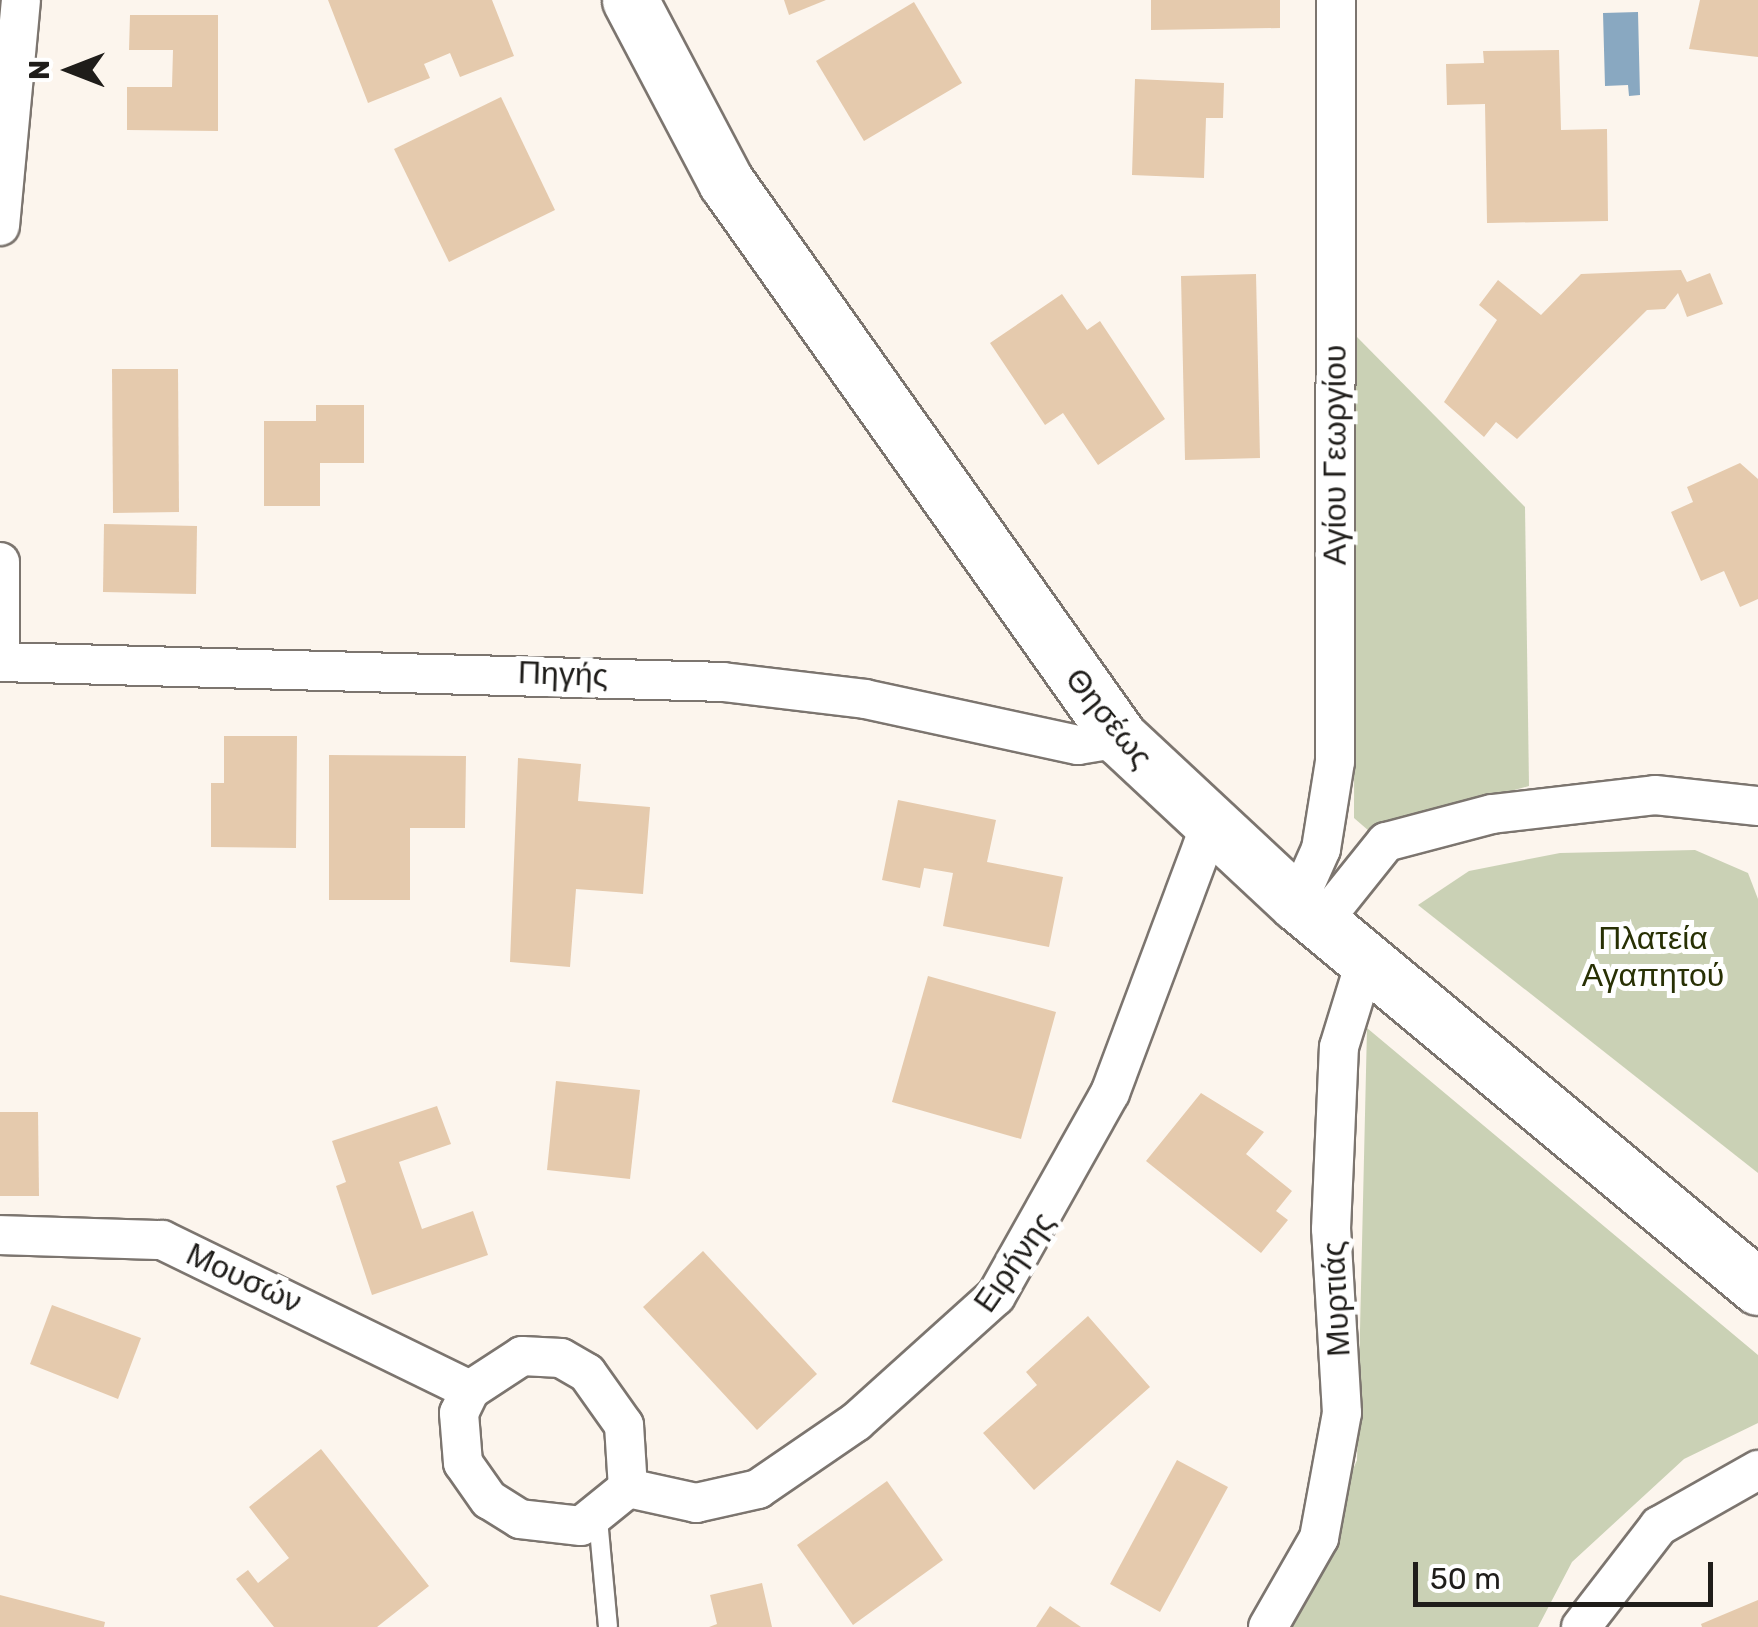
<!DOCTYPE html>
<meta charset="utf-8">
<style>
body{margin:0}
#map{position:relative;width:1758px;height:1627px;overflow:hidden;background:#fcf5ed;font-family:Rubik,sans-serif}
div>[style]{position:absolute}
.green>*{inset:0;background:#cad1b5}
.water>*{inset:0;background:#89a8c1}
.building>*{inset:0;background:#e5caad}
.roads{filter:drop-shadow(2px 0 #7c756f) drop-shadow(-2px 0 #7c756f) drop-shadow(0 2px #7c756f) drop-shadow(0 -2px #7c756f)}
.service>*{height:18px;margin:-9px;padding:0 9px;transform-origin:9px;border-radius:9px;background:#fff}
.minor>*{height:38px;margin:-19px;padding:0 19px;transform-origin:19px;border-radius:19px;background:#fff}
.primary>*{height:55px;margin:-27.5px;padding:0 27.5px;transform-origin:27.5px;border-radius:27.5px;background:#fff}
span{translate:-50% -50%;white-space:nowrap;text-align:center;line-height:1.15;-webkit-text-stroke:10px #fff;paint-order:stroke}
.street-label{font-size:32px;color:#1f1d1a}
.park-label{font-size:32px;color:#283004}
.north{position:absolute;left:20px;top:20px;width:100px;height:100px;-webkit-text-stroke:8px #fff;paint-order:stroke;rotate:270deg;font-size:28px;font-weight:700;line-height:40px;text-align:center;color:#1f1d1a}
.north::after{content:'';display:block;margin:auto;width:35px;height:45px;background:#1f1d1a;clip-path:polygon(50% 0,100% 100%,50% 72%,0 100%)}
.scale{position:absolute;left:1413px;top:1562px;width:300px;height:45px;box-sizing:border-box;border:5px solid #1f1d1a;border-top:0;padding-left:12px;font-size:30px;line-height:35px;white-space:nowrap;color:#1f1d1a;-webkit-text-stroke:8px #fff;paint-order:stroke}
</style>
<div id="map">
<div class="green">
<i style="clip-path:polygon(1355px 335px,1525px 507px,1529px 786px,1369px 831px,1354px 818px)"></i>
<i style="clip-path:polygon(1695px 850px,1748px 873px,1758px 899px,1758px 1173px,1418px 905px,1469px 871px,1560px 853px)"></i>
<i style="clip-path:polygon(1367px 1028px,1758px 1355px,1758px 1423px,1684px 1459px,1572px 1562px,1538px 1627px,1286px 1627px,1357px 1460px)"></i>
</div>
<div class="water">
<i style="clip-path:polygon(1638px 12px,1640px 95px,1629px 96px,1628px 85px,1605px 86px,1603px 13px)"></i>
</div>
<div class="building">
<i style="clip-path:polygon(328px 0,492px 0,514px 56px,460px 77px,450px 53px,424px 64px,430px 78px,368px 103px)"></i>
<i style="clip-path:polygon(784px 0,826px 0,789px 15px)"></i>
<i style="clip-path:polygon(1151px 0,1280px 0,1280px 28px,1151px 30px)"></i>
<i style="clip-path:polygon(1700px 0,1758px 0,1758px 57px,1689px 49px)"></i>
<i style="clip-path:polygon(914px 2px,962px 83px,864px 141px,816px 61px)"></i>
<i style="clip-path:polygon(130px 15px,218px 15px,218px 131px,127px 130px,127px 87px,172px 87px,173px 50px,129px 50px)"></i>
<i style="clip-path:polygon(1559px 50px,1561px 130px,1607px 129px,1608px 221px,1487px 223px,1485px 104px,1447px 105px,1446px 64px,1484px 63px,1483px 51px)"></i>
<i style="clip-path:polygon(1135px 79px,1224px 83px,1223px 118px,1206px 118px,1204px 178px,1132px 175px)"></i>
<i style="clip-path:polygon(501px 97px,555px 210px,449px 262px,394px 149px)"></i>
<i style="clip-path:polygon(1681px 270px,1687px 282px,1710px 273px,1723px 304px,1687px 317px,1678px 293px,1665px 309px,1647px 310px,1517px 439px,1496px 422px,1484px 437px,1444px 402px,1497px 320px,1479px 305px,1498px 280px,1541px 315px,1581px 274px)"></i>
<i style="clip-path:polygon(1256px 274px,1260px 458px,1185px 460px,1181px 276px)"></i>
<i style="clip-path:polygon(1062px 294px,1087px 330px,1100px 321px,1165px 419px,1098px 465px,1063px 413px,1045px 425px,990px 343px)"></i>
<i style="clip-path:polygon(112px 369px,178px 369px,179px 512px,113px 513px)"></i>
<i style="clip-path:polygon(316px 405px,364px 405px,364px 463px,320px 463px,320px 506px,264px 506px,264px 421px,316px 421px)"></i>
<i style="clip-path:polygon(1740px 463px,1758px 479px,1758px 599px,1740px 607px,1724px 571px,1701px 581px,1671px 512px,1693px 502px,1687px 487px)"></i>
<i style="clip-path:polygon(104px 524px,197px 526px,196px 594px,103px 592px)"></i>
<i style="clip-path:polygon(224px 736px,297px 736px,296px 848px,211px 847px,211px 783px,224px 783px)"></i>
<i style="clip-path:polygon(329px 755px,466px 756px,465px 828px,410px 828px,410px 900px,329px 900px)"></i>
<i style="clip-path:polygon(518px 758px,581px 764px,578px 801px,650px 807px,643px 894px,576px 889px,570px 967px,510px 962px)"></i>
<i style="clip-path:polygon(898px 800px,996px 820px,987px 862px,1063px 877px,1049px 947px,943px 926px,953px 873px,924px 868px,920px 888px,882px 880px)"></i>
<i style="clip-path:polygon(928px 976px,1056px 1012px,1021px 1139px,892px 1102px)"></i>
<i style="clip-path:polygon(556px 1081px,640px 1090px,630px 1179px,547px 1170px)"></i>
<i style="clip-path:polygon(1201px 1093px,1264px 1132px,1246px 1154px,1292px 1191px,1276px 1211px,1288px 1220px,1261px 1253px,1146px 1161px)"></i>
<i style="clip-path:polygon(437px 1106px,451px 1144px,399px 1162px,422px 1229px,473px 1211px,488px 1255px,372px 1295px,336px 1186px,346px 1182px,332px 1141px)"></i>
<i style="clip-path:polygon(0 1112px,38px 1112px,39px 1196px,0 1196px)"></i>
<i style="clip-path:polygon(703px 1251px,817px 1374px,757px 1430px,643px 1307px)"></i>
<i style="clip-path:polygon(52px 1305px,141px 1338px,118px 1399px,30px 1364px)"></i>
<i style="clip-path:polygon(1088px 1316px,1150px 1387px,1034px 1490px,983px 1433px,1037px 1385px,1026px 1372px)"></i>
<i style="clip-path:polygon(321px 1449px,429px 1586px,377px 1627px,274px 1627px,236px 1579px,248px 1570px,258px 1583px,289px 1558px,249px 1507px)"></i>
<i style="clip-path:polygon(1177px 1460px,1228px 1487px,1160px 1612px,1110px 1584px)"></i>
<i style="clip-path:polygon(887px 1481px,943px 1560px,853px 1625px,797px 1545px)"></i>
<i style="clip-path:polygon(762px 1583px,772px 1627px,709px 1627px,717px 1624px,710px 1595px)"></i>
<i style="clip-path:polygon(0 1595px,105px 1622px,104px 1627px,0 1627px)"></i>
<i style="clip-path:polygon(1758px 1600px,1758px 1627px,1702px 1627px,1701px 1624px)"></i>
<i style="clip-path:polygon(1050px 1606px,1081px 1627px,1036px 1627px)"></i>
</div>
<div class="roads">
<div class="service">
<i style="left:598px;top:1519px;width:108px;rotate:84.7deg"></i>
</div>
<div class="minor">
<i style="left:0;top:226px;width:227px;rotate:-84.7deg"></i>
<i style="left:0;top:562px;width:95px;rotate:90deg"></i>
<i style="left:0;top:662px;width:723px;rotate:1.58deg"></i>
<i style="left:723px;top:682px;width:143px;rotate:6.8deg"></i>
<i style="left:865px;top:699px;width:218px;rotate:12.2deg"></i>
<i style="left:1078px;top:745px;width:43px;rotate:-9.5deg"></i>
<i style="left:1297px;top:903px;width:59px;rotate:-66deg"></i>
<i style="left:1321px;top:849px;width:88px;rotate:-80.9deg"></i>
<i style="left:1335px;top:762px;width:762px;rotate:-89.92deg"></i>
<i style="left:1321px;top:923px;width:104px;rotate:-51.3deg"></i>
<i style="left:1386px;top:842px;width:110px;rotate:-14.8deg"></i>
<i style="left:1492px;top:814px;width:164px;rotate:-6.6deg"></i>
<i style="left:1655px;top:795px;width:104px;rotate:6.1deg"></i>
<i style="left:0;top:1235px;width:162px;rotate:1.8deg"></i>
<i style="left:162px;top:1240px;width:343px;rotate:26deg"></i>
<i style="left:522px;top:1356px;width:39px;rotate:3deg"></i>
<i style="left:561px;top:1358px;width:30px;rotate:30deg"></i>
<i style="left:587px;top:1373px;width:64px;rotate:54.6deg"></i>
<i style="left:624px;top:1425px;width:63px;rotate:86.4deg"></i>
<i style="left:628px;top:1488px;width:60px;rotate:141deg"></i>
<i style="left:581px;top:1526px;width:61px;rotate:-173.5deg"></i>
<i style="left:520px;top:1519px;width:36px;rotate:-148deg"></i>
<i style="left:489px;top:1500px;width:45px;rotate:-125.1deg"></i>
<i style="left:463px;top:1463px;width:50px;rotate:-94.6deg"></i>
<i style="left:459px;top:1413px;width:25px;rotate:-64deg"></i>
<i style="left:470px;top:1390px;width:62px;rotate:-33.2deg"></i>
<i style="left:628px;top:1488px;width:70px;rotate:12.4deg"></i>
<i style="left:696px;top:1503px;width:64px;rotate:-12.7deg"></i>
<i style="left:758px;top:1489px;width:119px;rotate:-34.4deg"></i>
<i style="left:856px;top:1422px;width:188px;rotate:-42deg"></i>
<i style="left:996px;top:1296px;width:233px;rotate:-60.7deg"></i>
<i style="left:1110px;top:1093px;width:285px;rotate:-69.5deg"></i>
<i style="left:1268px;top:1627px;width:103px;rotate:-60.2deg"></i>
<i style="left:1319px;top:1538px;width:127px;rotate:-79.6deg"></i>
<i style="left:1342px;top:1413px;width:184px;rotate:-93.4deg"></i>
<i style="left:1331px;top:1229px;width:182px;rotate:-87.5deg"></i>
<i style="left:1339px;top:1047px;width:92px;rotate:-72.9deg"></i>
<i style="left:1581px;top:1627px;width:128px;rotate:-52.3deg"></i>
<i style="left:1659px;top:1526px;width:114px;rotate:-29.5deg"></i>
</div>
<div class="primary">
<i style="left:630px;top:0;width:206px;rotate:62.2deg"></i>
<i style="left:726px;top:182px;width:681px;rotate:54.68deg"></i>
<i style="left:1120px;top:738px;width:242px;rotate:43deg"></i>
<i style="left:1297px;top:903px;width:600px;rotate:39.79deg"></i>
</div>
</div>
<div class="street-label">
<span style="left:1335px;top:455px;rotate:-90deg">Αγίου Γεωργίου</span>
<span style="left:563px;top:674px;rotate:2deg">Πηγής</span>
<span style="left:1109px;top:718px;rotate:51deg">Θησέως</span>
<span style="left:1014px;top:1262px;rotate:-55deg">Ειρήνης</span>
<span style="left:244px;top:1278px;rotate:25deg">Μουσών</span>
<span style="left:1336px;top:1299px;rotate:-93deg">Μυρτιάς</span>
</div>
<div class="park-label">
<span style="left:1653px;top:957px">Πλατεία<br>Αγαπητού</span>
</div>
<div class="north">N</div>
<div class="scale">50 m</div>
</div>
